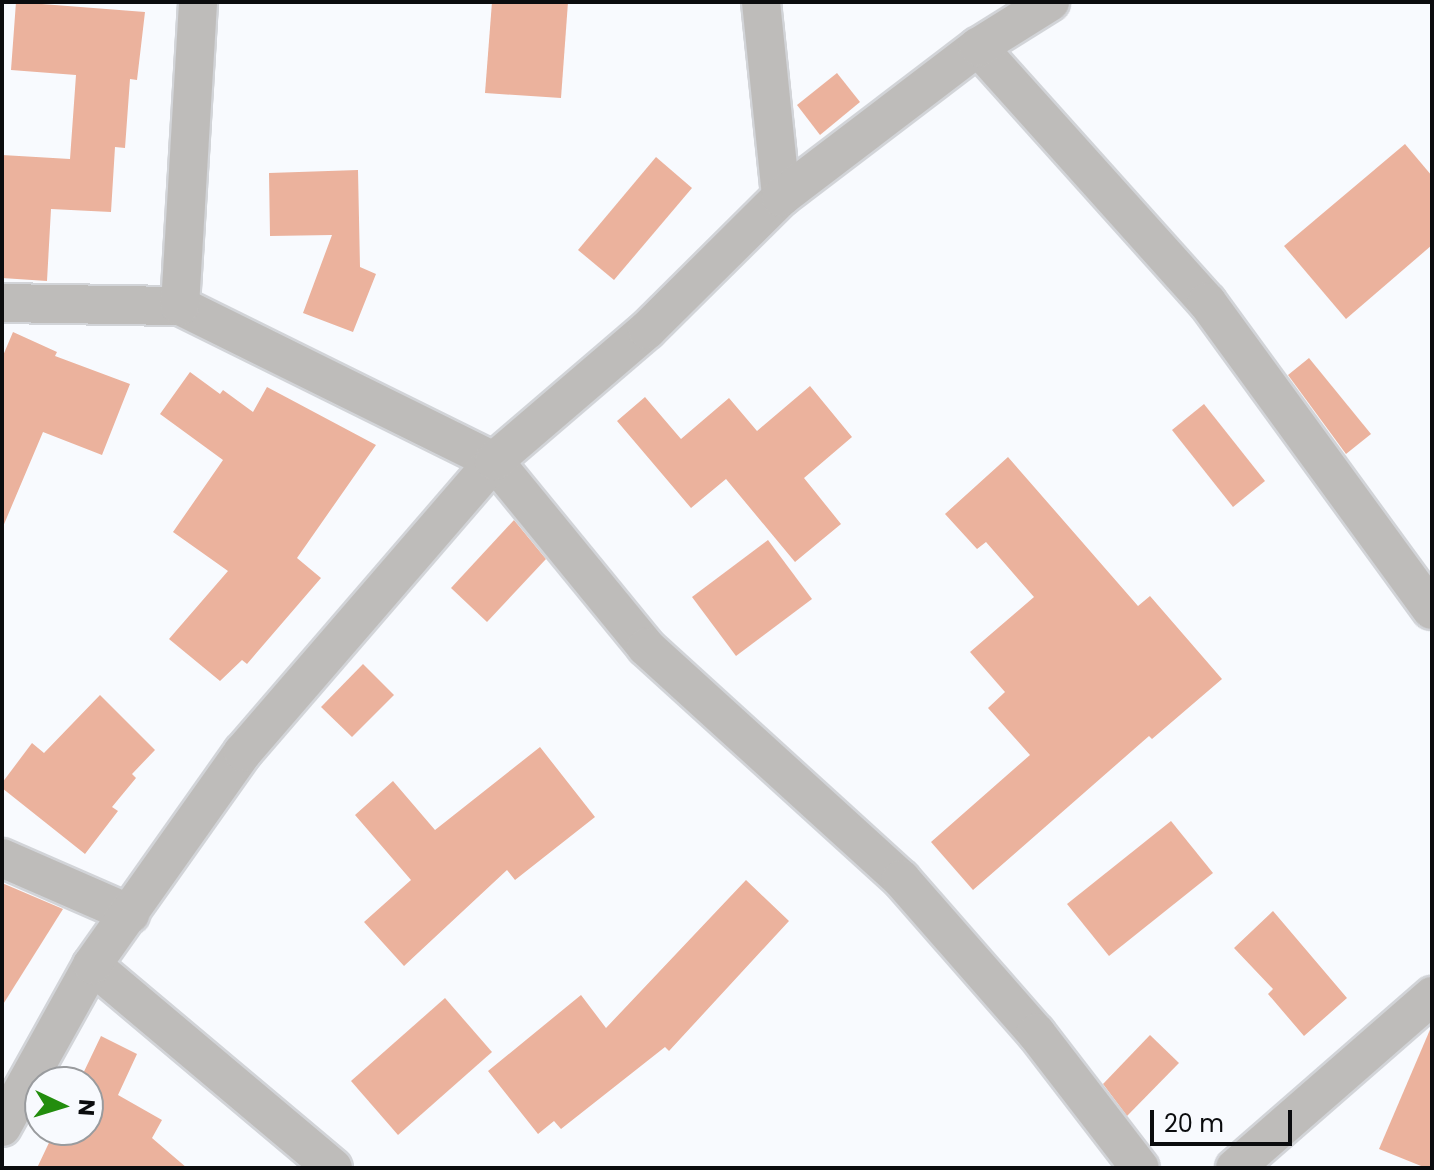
<!DOCTYPE html>
<style>
body{margin:0}
#map{position:relative;width:1434px;height:1170px;overflow:hidden;background:#f8fafe;font-family:Poppins,sans-serif}
div>[style]{position:absolute}
.building>*{inset:0;background:#ebb29d}
.roads{filter:drop-shadow(2px 0 #d2d4d8) drop-shadow(-2px 0 #d2d4d8) drop-shadow(0 2px #d2d4d8) drop-shadow(0 -2px #d2d4d8)}
.minor>*{height:38px;margin:-19px;padding:0 19px;transform-origin:19px;border-radius:19px;background:#bebcba}
span{translate:-50% -50%;white-space:nowrap;text-align:center;line-height:1.15;-webkit-text-stroke:6px #f8fafe;paint-order:stroke}
.frame{position:absolute;inset:0;border:4px solid #0b0c0e;pointer-events:none}
.north{position:absolute;left:24px;top:1066px;width:80px;height:80px;box-sizing:border-box;background:#f8fafe;border:2px solid #999b9e;border-radius:50%;rotate:94deg;font-size:22px;font-weight:700;line-height:32px;text-align:center;color:#0b0c0e}
.north::after{content:'';display:block;margin:auto;width:28px;height:36px;background:#238d0e;clip-path:polygon(50% 0,100% 100%,50% 72%,0 100%)}
.scale{position:absolute;left:1150px;top:1110px;width:142px;height:36px;box-sizing:border-box;border:4px solid #0b0c0e;border-top:0;padding-left:10px;font-size:24px;line-height:28px;white-space:nowrap;color:#0b0c0e;-webkit-text-stroke:6px #f8fafe;paint-order:stroke}
</style>
<div id="map">
<div class="building">
<i style="clip-path:polygon(16px 2px,145px 12px,137px 80px,130px 79px,125px 148px,115px 147px,111px 212px,51px 209px,47px 281px,2px 278px,2px 155px,70px 159px,76px 75px,11px 70px)"></i>
<i style="clip-path:polygon(492px 2px,568px 2px,561px 98px,485px 93px)"></i>
<i style="clip-path:polygon(837px 73px,860px 102px,820px 135px,797px 105px)"></i>
<i style="clip-path:polygon(1405px 144px,1432px 176px,1432px 245px,1346px 319px,1284px 246px)"></i>
<i style="clip-path:polygon(656px 157px,692px 188px,614px 280px,578px 250px)"></i>
<i style="clip-path:polygon(358px 170px,360px 267px,376px 274px,353px 332px,303px 313px,332px 235px,270px 236px,269px 173px)"></i>
<i style="clip-path:polygon(13px 332px,57px 352px,55px 356px,130px 384px,102px 455px,43px 432px,2px 529px,2px 358px)"></i>
<i style="clip-path:polygon(1309px 358px,1371px 434px,1346px 454px,1288px 375px)"></i>
<i style="clip-path:polygon(190px 372px,220px 394px,223px 390px,253px 412px,267px 387px,376px 445px,297px 558px,321px 578px,247px 664px,242px 660px,220px 681px,169px 639px,228px 571px,173px 532px,223px 460px,160px 414px)"></i>
<i style="clip-path:polygon(810px 386px,852px 437px,804px 478px,841px 524px,795px 562px,726px 479px,691px 508px,617px 421px,645px 397px,681px 439px,729px 398px,757px 431px)"></i>
<i style="clip-path:polygon(1204px 404px,1265px 481px,1233px 507px,1172px 430px)"></i>
<i style="clip-path:polygon(1008px 457px,1138px 606px,1150px 596px,1222px 679px,1152px 739px,1149px 736px,973px 890px,931px 842px,1030px 755px,988px 708px,1005px 692px,970px 652px,1034px 597px,986px 542px,977px 549px,945px 514px)"></i>
<i style="clip-path:polygon(514px 520px,546px 559px,487px 622px,451px 588px)"></i>
<i style="clip-path:polygon(768px 540px,812px 599px,736px 656px,692px 597px)"></i>
<i style="clip-path:polygon(363px 664px,394px 695px,352px 737px,321px 707px)"></i>
<i style="clip-path:polygon(100px 695px,155px 750px,132px 774px,136px 778px,112px 807px,118px 811px,85px 854px,2px 788px,2px 783px,32px 743px,44px 753px)"></i>
<i style="clip-path:polygon(540px 747px,595px 817px,515px 880px,507px 870px,404px 966px,364px 922px,411px 880px,355px 815px,393px 781px,435px 830px)"></i>
<i style="clip-path:polygon(1171px 821px,1213px 873px,1109px 956px,1067px 904px)"></i>
<i style="clip-path:polygon(746px 880px,789px 921px,669px 1051px,665px 1047px,561px 1129px,554px 1121px,538px 1134px,488px 1071px,581px 995px,606px 1028px)"></i>
<i style="clip-path:polygon(2px 883px,63px 909px,2px 1006px)"></i>
<i style="clip-path:polygon(1273px 911px,1347px 998px,1304px 1036px,1268px 994px,1273px 989px,1234px 948px)"></i>
<i style="clip-path:polygon(445px 998px,492px 1052px,398px 1135px,351px 1081px)"></i>
<i style="clip-path:polygon(1432px 1025px,1432px 1168px,1426px 1168px,1379px 1149px)"></i>
<i style="clip-path:polygon(1150px 1035px,1179px 1063px,1127px 1116px,1103px 1084px)"></i>
<i style="clip-path:polygon(101px 1036px,137px 1054px,118px 1095px,162px 1120px,152px 1138px,187px 1168px,37px 1168px,55px 1130px,88px 1130px,88px 1082px,79px 1082px)"></i>
</div>
<div class="roads">
<div class="minor">
<i style="left:761px;top:2px;width:196px;rotate:84.1deg"></i>
<i style="left:978px;top:47px;width:343px;rotate:48.1deg"></i>
<i style="left:1207px;top:302px;width:381px;rotate:53.9deg"></i>
<i style="left:2px;top:303px;width:178px;rotate:1deg"></i>
<i style="left:180px;top:306px;width:350px;rotate:26.3deg"></i>
<i style="left:494px;top:461px;width:240px;rotate:50.7deg"></i>
<i style="left:646px;top:647px;width:345px;rotate:42.3deg"></i>
<i style="left:901px;top:879px;width:205px;rotate:48.8deg"></i>
<i style="left:1036px;top:1033px;width:170px;rotate:52.4deg"></i>
<i style="left:180px;top:306px;width:305px;rotate:-86.6deg"></i>
<i style="left:2px;top:858px;width:140px;rotate:23.6deg"></i>
<i style="left:92px;top:965px;width:315px;rotate:40.1deg"></i>
<i style="left:2px;top:1127px;width:185px;rotate:-60.9deg"></i>
<i style="left:92px;top:965px;width:261px;rotate:-54.7deg"></i>
<i style="left:243px;top:752px;width:384px;rotate:-49.2deg"></i>
<i style="left:494px;top:461px;width:201px;rotate:-40.6deg"></i>
<i style="left:647px;top:330px;width:189px;rotate:-44.8deg"></i>
<i style="left:781px;top:197px;width:248px;rotate:-37.3deg"></i>
<i style="left:978px;top:47px;width:85px;rotate:-32deg"></i>
<i style="left:1235px;top:1168px;width:262px;rotate:-41.1deg"></i>
</div>
</div>
<div class="frame"></div>
<div class="north">N</div>
<div class="scale">20 m</div>
</div>
